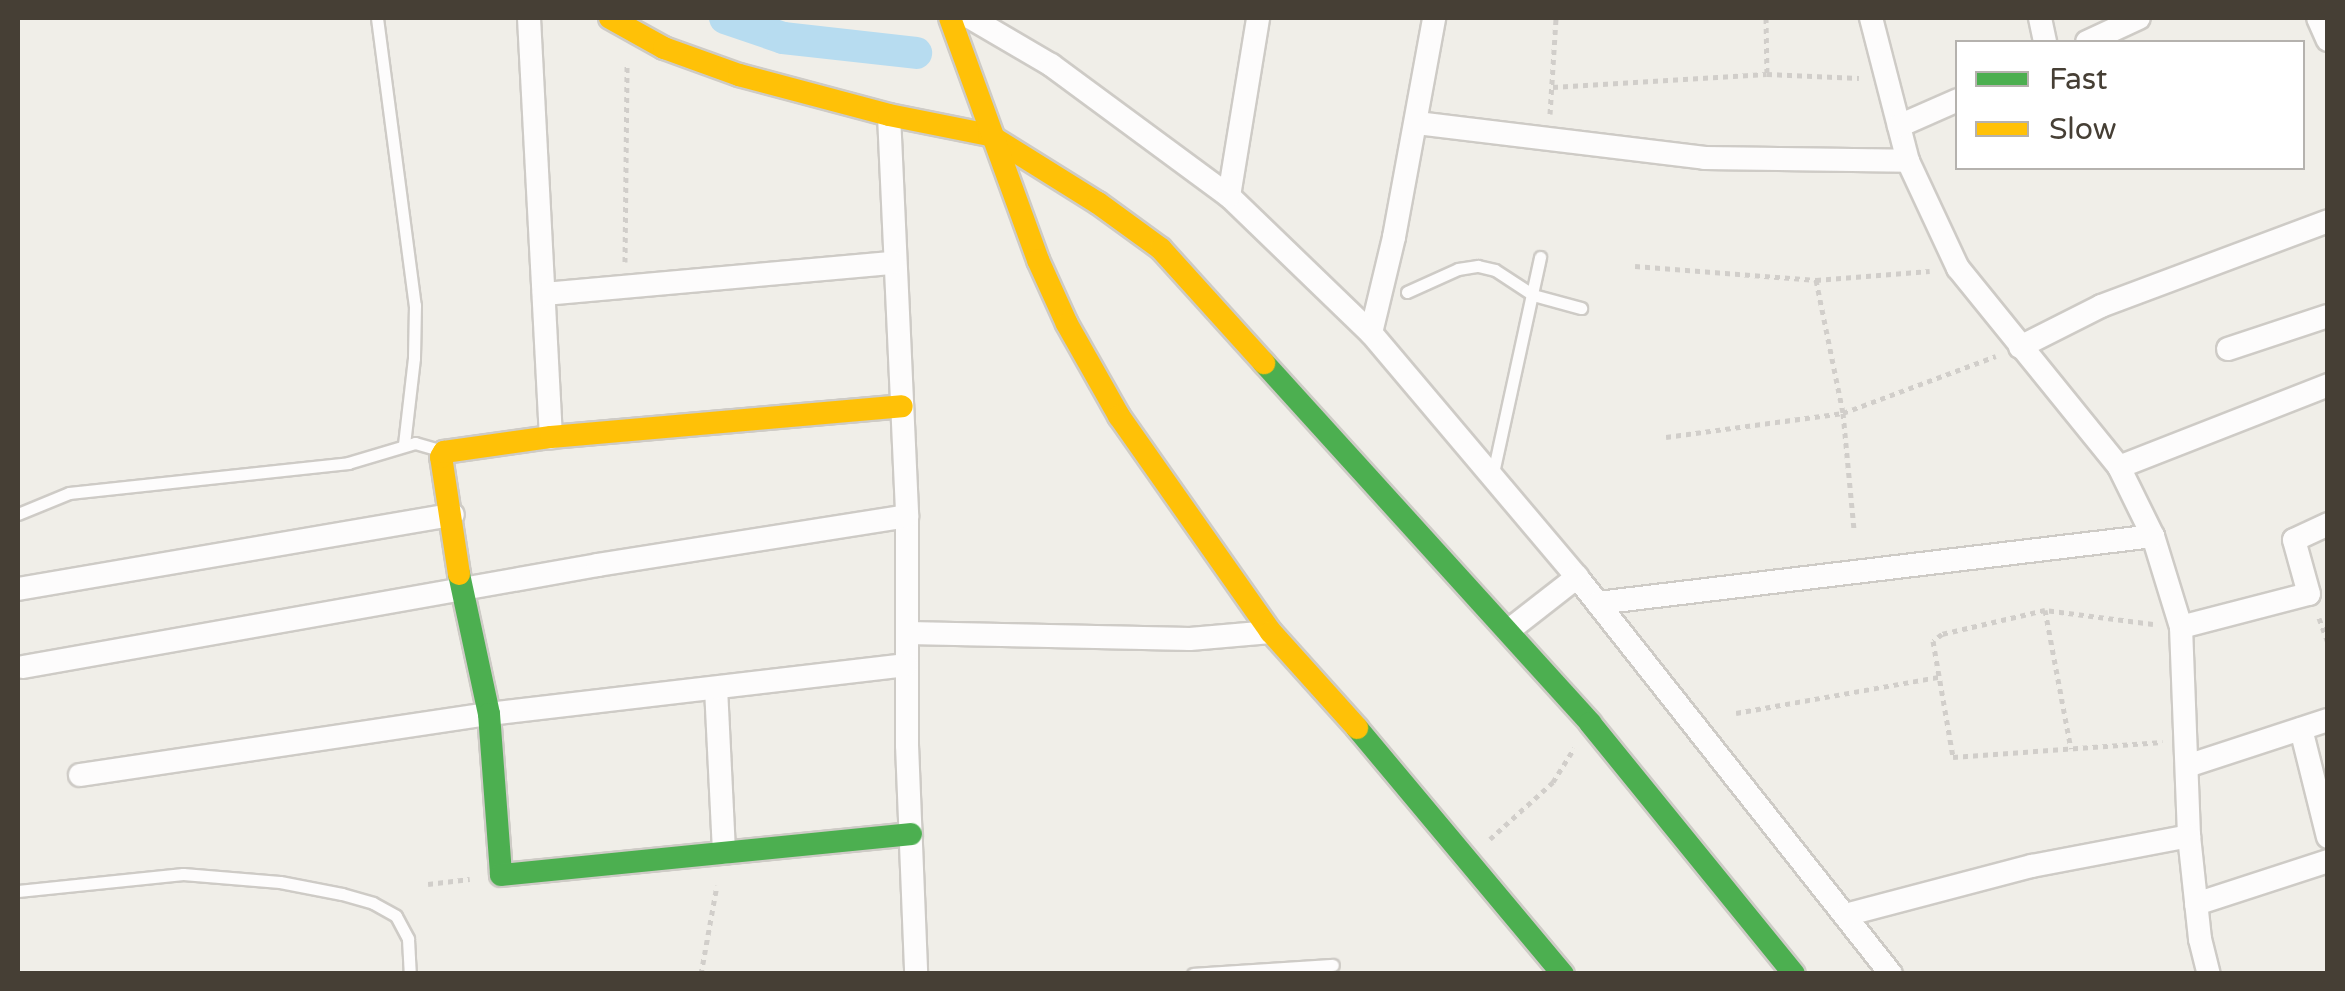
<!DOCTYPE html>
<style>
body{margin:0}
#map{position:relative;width:2345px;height:991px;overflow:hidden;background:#f0eee8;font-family:"Varela Round",sans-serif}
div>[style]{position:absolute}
.canal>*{height:32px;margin:-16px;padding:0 16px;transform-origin:16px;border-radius:16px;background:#b7dcf0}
.path>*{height:5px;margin-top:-2.5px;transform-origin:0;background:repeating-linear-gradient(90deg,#d1ceca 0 5px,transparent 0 10px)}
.roads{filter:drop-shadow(2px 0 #cecbc6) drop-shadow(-2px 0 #cecbc6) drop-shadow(0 2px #cecbc6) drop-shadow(0 -2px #cecbc6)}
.lane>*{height:11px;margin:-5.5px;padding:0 5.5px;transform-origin:5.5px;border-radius:5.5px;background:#fdfcfc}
.street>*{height:22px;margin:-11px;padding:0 11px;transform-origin:11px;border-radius:11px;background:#fdfcfc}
.fast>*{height:22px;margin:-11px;padding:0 11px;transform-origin:11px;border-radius:11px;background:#4caf50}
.slow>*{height:22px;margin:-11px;padding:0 11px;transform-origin:11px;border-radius:11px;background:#ffc107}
span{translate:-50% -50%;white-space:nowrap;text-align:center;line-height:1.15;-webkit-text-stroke:8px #fff;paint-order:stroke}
.frame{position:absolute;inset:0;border:20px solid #463f35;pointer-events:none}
.legend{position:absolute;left:1955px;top:40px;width:350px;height:130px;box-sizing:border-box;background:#fff;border:2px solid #b5b2ae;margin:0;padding:12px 18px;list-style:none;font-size:30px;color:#463f35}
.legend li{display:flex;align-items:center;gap:20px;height:50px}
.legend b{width:50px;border:2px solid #b5b2ae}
</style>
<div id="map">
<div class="canal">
<i style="left:725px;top:18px;width:61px;rotate:19deg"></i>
<i style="left:783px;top:38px;width:134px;rotate:6.4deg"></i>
</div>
<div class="path">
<i style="left:1766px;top:18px;width:56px;rotate:89deg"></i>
<i style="left:1553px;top:87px;width:214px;rotate:-3.5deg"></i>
<i style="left:1767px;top:74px;width:92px;rotate:2.5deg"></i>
<i style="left:1550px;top:114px;width:96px;rotate:-86.4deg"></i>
<i style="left:625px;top:262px;width:199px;rotate:-89.4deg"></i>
<i style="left:1635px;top:266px;width:182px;rotate:4.4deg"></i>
<i style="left:1816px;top:280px;width:114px;rotate:-4.5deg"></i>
<i style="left:1816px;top:280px;width:136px;rotate:78.5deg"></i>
<i style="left:1843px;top:413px;width:118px;rotate:84.6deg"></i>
<i style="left:1666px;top:437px;width:179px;rotate:-7.7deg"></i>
<i style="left:1843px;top:413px;width:163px;rotate:-20.4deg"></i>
<i style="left:2045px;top:610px;width:141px;rotate:79.4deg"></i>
<i style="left:2319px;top:618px;width:27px;rotate:70deg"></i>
<i style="left:2153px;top:624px;width:109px;rotate:-172.6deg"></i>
<i style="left:2045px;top:610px;width:106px;rotate:166.9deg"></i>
<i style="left:1942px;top:634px;width:11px;rotate:142deg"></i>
<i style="left:1933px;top:641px;width:118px;rotate:80.2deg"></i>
<i style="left:1953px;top:757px;width:210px;rotate:-4.1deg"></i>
<i style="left:1736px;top:713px;width:206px;rotate:-10.1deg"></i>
<i style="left:1490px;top:839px;width:85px;rotate:-42.1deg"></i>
<i style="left:1553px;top:782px;width:40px;rotate:-58deg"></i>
<i style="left:428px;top:884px;width:42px;rotate:-6.8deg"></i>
<i style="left:701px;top:974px;width:90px;rotate:-79.8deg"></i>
</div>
<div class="roads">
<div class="lane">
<i style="left:377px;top:18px;width:290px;rotate:82.5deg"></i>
<i style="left:415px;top:305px;width:53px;rotate:91.1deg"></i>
<i style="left:414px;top:358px;width:88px;rotate:96.6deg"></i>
<i style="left:1407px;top:292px;width:56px;rotate:-24.3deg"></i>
<i style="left:1458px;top:269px;width:20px;rotate:-9deg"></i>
<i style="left:1478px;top:266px;width:17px;rotate:13deg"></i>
<i style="left:1495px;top:270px;width:45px;rotate:33.3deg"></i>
<i style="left:1533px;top:295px;width:50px;rotate:15.2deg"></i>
<i style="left:1493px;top:473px;width:221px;rotate:-77.7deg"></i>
<i style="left:18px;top:514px;width:55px;rotate:-22.4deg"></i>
<i style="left:69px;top:493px;width:281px;rotate:-6.1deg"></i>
<i style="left:348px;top:463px;width:70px;rotate:-16.6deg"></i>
<i style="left:415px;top:443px;width:29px;rotate:16deg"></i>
<i style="left:18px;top:891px;width:166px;rotate:-5.9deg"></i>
<i style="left:183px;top:874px;width:97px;rotate:4.7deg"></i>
<i style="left:280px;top:882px;width:63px;rotate:11deg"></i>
<i style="left:342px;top:894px;width:32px;rotate:16deg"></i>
<i style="left:373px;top:903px;width:26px;rotate:29deg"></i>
<i style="left:396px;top:916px;width:26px;rotate:62deg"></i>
<i style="left:408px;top:939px;width:35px;rotate:87deg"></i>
<i style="left:1193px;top:974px;width:140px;rotate:-3.7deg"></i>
</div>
<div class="street">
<i style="left:529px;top:18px;width:420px;rotate:87deg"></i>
<i style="left:971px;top:18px;width:93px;rotate:30.4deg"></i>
<i style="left:1051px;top:65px;width:221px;rotate:36.4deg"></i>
<i style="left:1229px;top:196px;width:197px;rotate:44deg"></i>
<i style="left:1371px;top:333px;width:319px;rotate:49.8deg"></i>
<i style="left:1577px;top:577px;width:506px;rotate:51.66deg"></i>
<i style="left:1871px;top:18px;width:148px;rotate:75.5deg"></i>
<i style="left:1908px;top:161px;width:118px;rotate:65deg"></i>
<i style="left:1958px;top:268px;width:256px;rotate:51deg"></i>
<i style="left:2119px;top:467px;width:77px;rotate:63.8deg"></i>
<i style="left:2153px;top:536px;width:95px;rotate:72.9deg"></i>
<i style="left:2181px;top:627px;width:209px;rotate:87.8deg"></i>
<i style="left:2189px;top:836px;width:104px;rotate:83.9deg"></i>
<i style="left:2200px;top:939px;width:36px;rotate:76deg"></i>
<i style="left:2040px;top:18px;width:25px;rotate:78deg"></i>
<i style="left:2318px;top:18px;width:24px;rotate:66deg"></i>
<i style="left:2087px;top:42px;width:57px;rotate:-24.8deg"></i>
<i style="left:889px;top:115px;width:401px;rotate:87.4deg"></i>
<i style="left:907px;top:516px;width:229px;rotate:90deg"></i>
<i style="left:907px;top:745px;width:229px;rotate:87.7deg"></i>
<i style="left:1417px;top:123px;width:290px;rotate:6.9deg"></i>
<i style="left:1705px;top:158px;width:203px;rotate:0.8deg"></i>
<i style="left:1899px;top:126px;width:64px;rotate:-23.8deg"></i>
<i style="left:1229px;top:196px;width:180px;rotate:-80.7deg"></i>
<i style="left:544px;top:294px;width:351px;rotate:-5.1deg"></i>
<i style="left:1371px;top:333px;width:99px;rotate:-76.5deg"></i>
<i style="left:1394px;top:237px;width:223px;rotate:-79.6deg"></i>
<i style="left:2020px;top:347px;width:91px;rotate:-26.8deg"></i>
<i style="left:2101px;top:306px;width:242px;rotate:-20.5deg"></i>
<i style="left:2228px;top:349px;width:105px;rotate:-18.3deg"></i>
<i style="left:2119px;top:467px;width:225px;rotate:-21.4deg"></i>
<i style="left:18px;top:589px;width:441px;rotate:-9.7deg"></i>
<i style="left:1598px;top:603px;width:559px;rotate:-6.88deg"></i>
<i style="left:2181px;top:627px;width:132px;rotate:-14.5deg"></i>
<i style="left:2309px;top:594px;width:56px;rotate:-105.5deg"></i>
<i style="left:2294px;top:540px;width:38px;rotate:-25deg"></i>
<i style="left:1508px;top:631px;width:88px;rotate:-38deg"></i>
<i style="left:908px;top:633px;width:282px;rotate:1.2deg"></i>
<i style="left:1190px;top:639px;width:81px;rotate:-4.9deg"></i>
<i style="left:23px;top:667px;width:584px;rotate:-10.06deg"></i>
<i style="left:598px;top:565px;width:313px;rotate:-9deg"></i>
<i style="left:716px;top:688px;width:165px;rotate:87.2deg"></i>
<i style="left:2301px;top:729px;width:111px;rotate:76deg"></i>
<i style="left:2187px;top:766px;width:148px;rotate:-18.1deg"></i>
<i style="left:80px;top:775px;width:414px;rotate:-8.5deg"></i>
<i style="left:489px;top:714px;width:420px;rotate:-6.7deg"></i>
<i style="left:2196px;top:904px;width:139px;rotate:-18deg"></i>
<i style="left:1845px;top:915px;width:193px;rotate:-14.7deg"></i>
<i style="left:2032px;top:866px;width:160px;rotate:-10.8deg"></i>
</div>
<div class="fast">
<i style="left:1264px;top:363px;width:486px;rotate:47.8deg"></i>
<i style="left:1590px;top:723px;width:323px;rotate:50.9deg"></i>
<i style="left:459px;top:574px;width:143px;rotate:77.9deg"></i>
<i style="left:489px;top:714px;width:161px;rotate:85.7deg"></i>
<i style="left:501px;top:875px;width:412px;rotate:-5.7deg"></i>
<i style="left:1357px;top:728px;width:321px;rotate:50.1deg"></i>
</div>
<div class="slow">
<i style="left:610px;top:18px;width:62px;rotate:29.1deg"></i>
<i style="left:664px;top:48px;width:80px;rotate:19.8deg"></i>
<i style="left:739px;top:75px;width:155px;rotate:14.9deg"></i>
<i style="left:889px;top:115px;width:102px;rotate:11.3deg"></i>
<i style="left:989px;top:135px;width:128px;rotate:32deg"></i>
<i style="left:1098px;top:203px;width:78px;rotate:36.1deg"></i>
<i style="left:1161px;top:249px;width:154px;rotate:47.9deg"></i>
<i style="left:950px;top:18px;width:258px;rotate:70deg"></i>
<i style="left:1038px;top:260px;width:70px;rotate:65.6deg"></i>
<i style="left:1067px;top:324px;width:106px;rotate:60.5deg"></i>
<i style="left:1119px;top:416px;width:264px;rotate:54.9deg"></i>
<i style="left:1271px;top:632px;width:129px;rotate:48.1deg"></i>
<i style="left:459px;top:574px;width:118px;rotate:-98.7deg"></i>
<i style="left:441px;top:457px;width:6px;rotate:-59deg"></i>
<i style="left:444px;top:452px;width:108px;rotate:-8deg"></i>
<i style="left:551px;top:437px;width:352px;rotate:-5deg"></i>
</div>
</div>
<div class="frame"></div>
<ul class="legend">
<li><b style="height:12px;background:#4caf50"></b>Fast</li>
<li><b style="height:12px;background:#ffc107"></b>Slow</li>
</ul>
</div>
